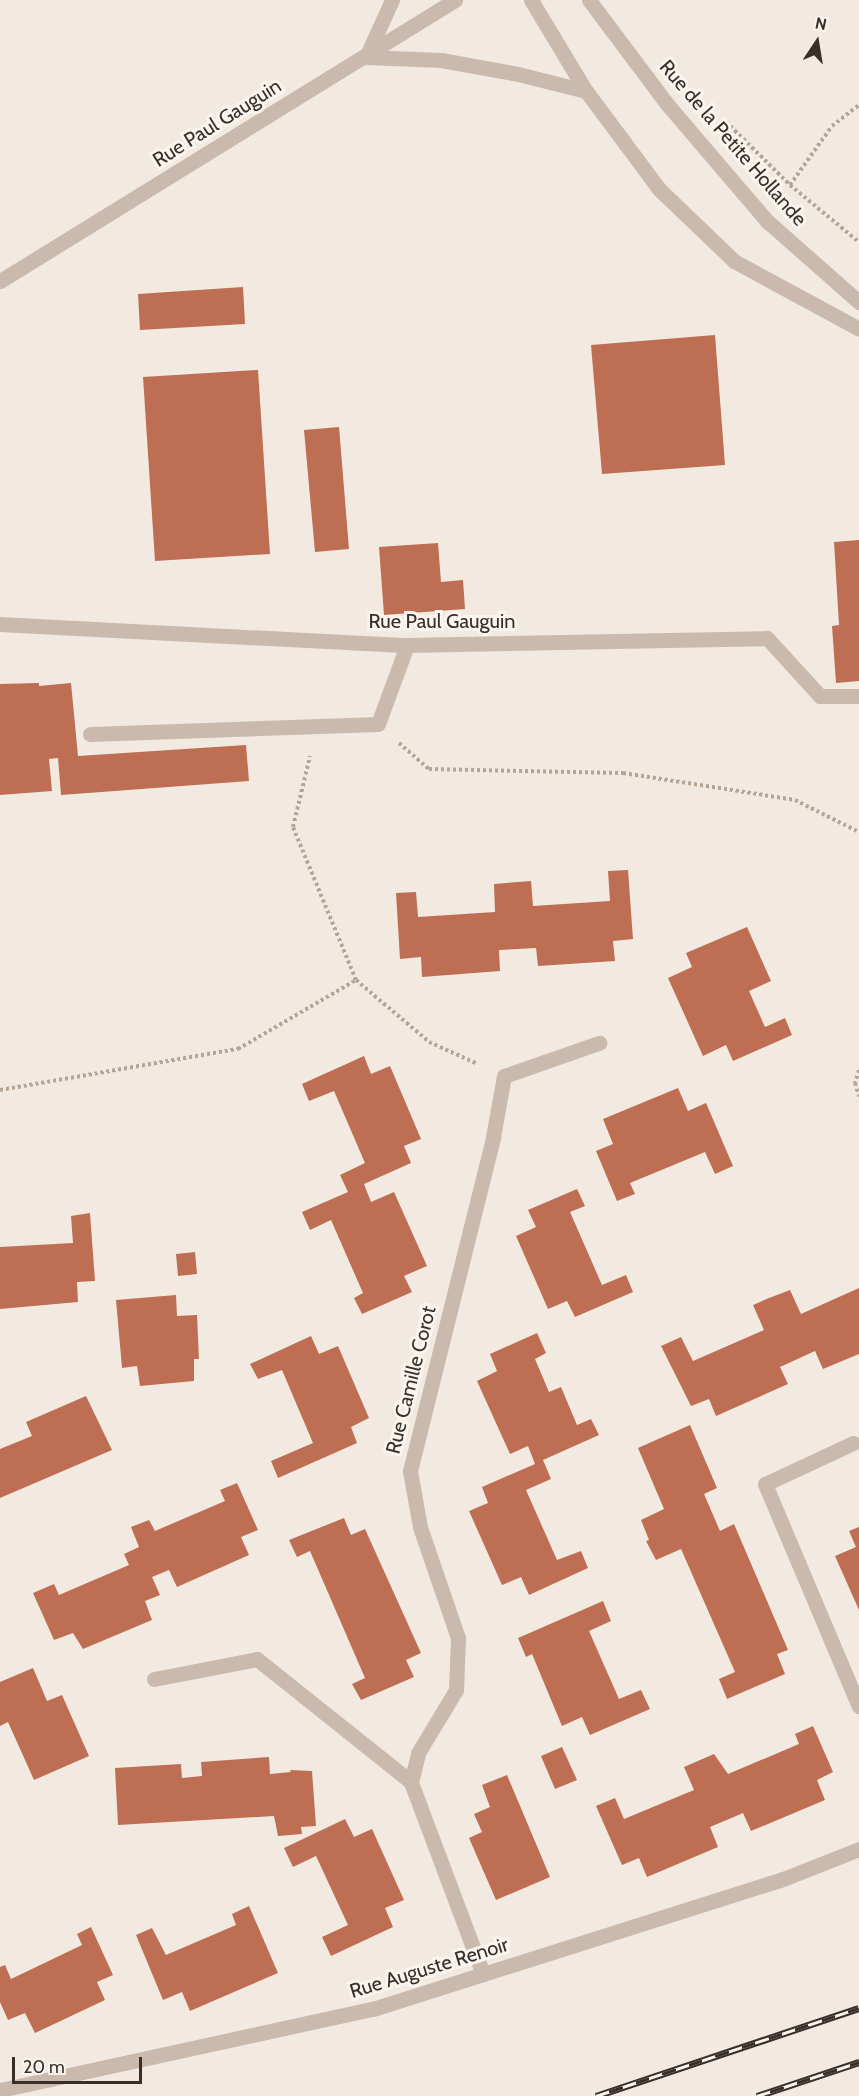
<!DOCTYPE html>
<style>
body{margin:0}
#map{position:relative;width:859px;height:2096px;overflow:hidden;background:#f2eae1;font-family:Cabin,sans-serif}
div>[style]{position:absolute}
.building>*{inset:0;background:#be6e53}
.path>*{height:4px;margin-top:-2px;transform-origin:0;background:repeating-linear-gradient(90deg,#b5a597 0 3px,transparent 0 6px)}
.minor>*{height:15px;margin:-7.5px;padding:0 7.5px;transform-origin:7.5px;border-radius:7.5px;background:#cabaad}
.rail>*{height:7px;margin-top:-3.5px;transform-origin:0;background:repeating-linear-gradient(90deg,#f9f4ed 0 14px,#382f2b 0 28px);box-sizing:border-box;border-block:2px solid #382f2b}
span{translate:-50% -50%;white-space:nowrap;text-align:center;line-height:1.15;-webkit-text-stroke:6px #f9f4ed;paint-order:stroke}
.street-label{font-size:20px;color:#382f2b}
.north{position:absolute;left:787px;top:12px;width:60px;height:60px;-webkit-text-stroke:4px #f9f4ed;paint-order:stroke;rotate:12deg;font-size:16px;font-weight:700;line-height:24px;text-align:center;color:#382f2b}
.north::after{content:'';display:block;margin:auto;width:21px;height:27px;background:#382f2b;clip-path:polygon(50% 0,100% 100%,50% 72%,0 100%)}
.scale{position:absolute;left:12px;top:2057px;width:130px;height:27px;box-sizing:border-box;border:3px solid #382f2b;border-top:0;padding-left:8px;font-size:18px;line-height:21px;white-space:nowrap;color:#382f2b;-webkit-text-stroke:4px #f9f4ed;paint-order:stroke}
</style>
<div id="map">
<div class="building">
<i style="clip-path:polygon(243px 287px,245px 324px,140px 330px,138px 294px)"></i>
<i style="clip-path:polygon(715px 335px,725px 465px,602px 474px,591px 345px)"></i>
<i style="clip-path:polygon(258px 370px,270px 554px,155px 561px,143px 377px)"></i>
<i style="clip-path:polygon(339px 427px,349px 549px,315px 552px,304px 430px)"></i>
<i style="clip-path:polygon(859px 540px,859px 681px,836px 683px,832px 626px,839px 625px,834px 542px)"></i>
<i style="clip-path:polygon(438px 543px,441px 582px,463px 580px,465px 609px,384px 615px,379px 547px)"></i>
<i style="clip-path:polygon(39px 683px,39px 686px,71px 683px,78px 756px,246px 745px,249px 781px,61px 795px,58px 758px,49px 759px,52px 791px,0 795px,0 684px)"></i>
<i style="clip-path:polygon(628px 870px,633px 939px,613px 941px,615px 961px,538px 966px,536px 948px,499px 950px,500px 971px,422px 977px,421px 957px,400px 959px,396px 893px,416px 892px,418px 917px,495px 912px,494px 884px,531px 881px,533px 906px,610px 901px,608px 871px)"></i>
<i style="clip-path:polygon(747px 927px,771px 981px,749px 991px,765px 1027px,785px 1018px,792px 1035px,733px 1061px,726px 1045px,703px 1056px,668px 978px,692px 967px,686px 953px)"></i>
<i style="clip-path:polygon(364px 1056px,371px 1074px,390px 1066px,421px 1139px,404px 1146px,411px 1163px,364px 1184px,371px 1202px,394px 1192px,427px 1266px,404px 1276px,412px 1292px,362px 1314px,354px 1298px,363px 1293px,331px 1220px,310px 1230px,302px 1212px,348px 1192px,340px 1175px,365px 1163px,334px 1091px,309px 1101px,302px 1084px)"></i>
<i style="clip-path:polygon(678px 1088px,688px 1111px,706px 1103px,733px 1166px,715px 1174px,705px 1152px,630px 1183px,635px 1194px,617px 1201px,596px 1151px,613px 1144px,603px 1119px)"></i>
<i style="clip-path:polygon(577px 1189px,585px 1206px,570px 1212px,602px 1285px,626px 1275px,633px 1292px,575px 1317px,567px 1301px,548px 1309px,516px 1236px,536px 1227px,528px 1210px)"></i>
<i style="clip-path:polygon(90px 1213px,95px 1281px,77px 1282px,78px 1302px,0 1309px,0 1247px,73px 1243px,71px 1216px)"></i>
<i style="clip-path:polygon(195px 1252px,197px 1274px,178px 1276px,176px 1254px)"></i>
<i style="clip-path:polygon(859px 1288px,859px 1354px,823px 1369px,815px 1351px,780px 1367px,788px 1384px,716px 1416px,709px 1399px,691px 1406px,661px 1346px,681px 1337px,693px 1361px,764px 1330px,753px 1305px,769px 1298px,790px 1290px,801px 1314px)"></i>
<i style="clip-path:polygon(176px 1295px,177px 1316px,197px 1315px,199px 1359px,194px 1359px,194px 1381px,140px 1386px,137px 1366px,122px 1368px,116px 1300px)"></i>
<i style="clip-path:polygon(537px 1333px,546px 1353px,535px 1359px,549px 1392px,561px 1387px,577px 1425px,591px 1419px,599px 1435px,543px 1460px,551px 1479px,526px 1490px,557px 1560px,581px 1551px,588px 1568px,529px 1595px,521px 1577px,502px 1585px,469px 1511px,488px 1503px,482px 1487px,535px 1464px,528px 1446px,510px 1454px,477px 1381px,497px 1371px,490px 1354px)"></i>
<i style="clip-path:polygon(311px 1336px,319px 1354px,338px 1346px,369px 1418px,351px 1427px,357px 1443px,278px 1478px,271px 1461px,313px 1443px,282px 1370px,258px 1379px,250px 1364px)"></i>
<i style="clip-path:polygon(86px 1396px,112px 1450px,0 1498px,0 1449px,32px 1436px,26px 1422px)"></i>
<i style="clip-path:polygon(690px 1425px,717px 1488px,704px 1494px,720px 1531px,734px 1524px,788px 1650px,777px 1654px,785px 1674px,727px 1699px,719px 1679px,735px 1672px,681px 1549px,656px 1560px,646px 1541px,649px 1540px,641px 1520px,664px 1509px,638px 1448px)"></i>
<i style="clip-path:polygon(237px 1483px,258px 1530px,241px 1537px,249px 1555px,177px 1587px,169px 1570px,152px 1577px,160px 1595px,145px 1601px,152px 1620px,83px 1649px,73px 1633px,54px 1640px,33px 1593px,54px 1584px,59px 1595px,129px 1565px,124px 1554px,139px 1547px,131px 1527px,149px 1520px,155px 1531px,225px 1501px,220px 1490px)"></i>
<i style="clip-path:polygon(344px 1518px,351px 1535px,365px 1529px,421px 1653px,406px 1660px,414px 1677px,361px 1700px,352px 1684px,365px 1678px,310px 1551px,297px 1557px,289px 1540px)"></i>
<i style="clip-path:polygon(859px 1527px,859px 1610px,835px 1556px,856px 1547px,849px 1531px)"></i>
<i style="clip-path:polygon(603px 1601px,611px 1621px,589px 1631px,619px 1699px,641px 1690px,650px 1709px,590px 1735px,582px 1717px,562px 1726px,532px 1654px,526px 1657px,518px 1638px)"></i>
<i style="clip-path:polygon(33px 1668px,47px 1701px,62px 1695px,89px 1756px,34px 1780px,8px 1722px,0 1726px,0 1682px)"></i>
<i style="clip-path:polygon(813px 1726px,833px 1772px,817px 1780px,825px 1800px,751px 1831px,743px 1813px,729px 1819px,710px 1827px,718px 1847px,647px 1877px,639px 1858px,622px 1865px,596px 1806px,615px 1798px,624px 1819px,694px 1790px,684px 1767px,714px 1754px,728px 1774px,799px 1744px,795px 1734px)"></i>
<i style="clip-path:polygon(562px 1747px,577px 1780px,555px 1789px,541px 1756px)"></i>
<i style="clip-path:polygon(269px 1757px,270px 1774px,291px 1772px,290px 1770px,312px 1771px,316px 1826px,301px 1827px,302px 1834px,278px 1836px,274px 1816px,118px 1825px,115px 1768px,181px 1764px,182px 1778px,202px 1776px,201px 1762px)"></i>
<i style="clip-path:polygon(507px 1775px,550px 1877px,496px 1900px,469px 1838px,482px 1832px,474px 1814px,490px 1807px,482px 1785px)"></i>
<i style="clip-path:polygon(345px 1819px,354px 1837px,372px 1829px,404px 1900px,385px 1908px,393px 1927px,331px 1956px,322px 1937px,348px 1925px,316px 1856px,293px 1867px,284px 1848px)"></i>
<i style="clip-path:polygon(249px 1906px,278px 1973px,190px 2011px,182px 1992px,163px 2000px,136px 1935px,152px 1928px,166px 1955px,236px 1925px,232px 1914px)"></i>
<i style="clip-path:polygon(91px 1927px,113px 1975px,97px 1982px,105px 2000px,35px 2033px,25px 2013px,8px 2020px,0 2002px,0 1967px,5px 1965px,11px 1979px,82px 1945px,77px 1934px)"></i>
</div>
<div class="path">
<i style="left:726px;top:122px;width:90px;rotate:44.5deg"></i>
<i style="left:790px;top:185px;width:89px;rotate:39.6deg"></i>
<i style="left:790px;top:185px;width:72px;rotate:-54.6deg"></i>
<i style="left:832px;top:126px;width:34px;rotate:-38deg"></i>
<i style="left:399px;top:743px;width:40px;rotate:41deg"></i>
<i style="left:429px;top:769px;width:194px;rotate:1.2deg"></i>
<i style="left:623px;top:773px;width:174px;rotate:8.9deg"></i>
<i style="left:795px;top:800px;width:72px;rotate:26.6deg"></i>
<i style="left:356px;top:980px;width:96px;rotate:40.3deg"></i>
<i style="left:429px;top:1042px;width:54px;rotate:24.2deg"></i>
<i style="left:859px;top:1070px;width:14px;rotate:107deg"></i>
<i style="left:855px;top:1083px;width:14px;rotate:73deg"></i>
<i style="left:0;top:1090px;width:242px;rotate:-9.8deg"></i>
<i style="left:238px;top:1049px;width:137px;rotate:-30.3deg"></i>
<i style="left:356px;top:980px;width:165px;rotate:-112.4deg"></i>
<i style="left:293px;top:827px;width:73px;rotate:-76.5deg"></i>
</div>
<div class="minor">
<i style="left:392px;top:0;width:63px;rotate:114.5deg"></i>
<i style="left:366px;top:57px;width:75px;rotate:2.3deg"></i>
<i style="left:441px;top:60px;width:78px;rotate:10.3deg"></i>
<i style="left:518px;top:74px;width:70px;rotate:14deg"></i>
<i style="left:531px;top:0;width:106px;rotate:58.9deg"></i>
<i style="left:586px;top:91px;width:122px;rotate:53.3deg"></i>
<i style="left:659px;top:189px;width:104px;rotate:43.8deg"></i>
<i style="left:734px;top:261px;width:142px;rotate:28.5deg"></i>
<i style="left:589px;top:0;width:130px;rotate:53.1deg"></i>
<i style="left:667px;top:104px;width:154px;rotate:49.5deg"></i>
<i style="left:767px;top:221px;width:123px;rotate:41.4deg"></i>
<i style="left:0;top:281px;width:535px;rotate:-31.7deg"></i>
<i style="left:0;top:624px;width:408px;rotate:3deg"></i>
<i style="left:407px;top:645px;width:360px;rotate:-1.1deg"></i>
<i style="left:767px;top:638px;width:79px;rotate:47.6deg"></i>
<i style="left:820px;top:696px;width:39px"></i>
<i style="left:90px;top:734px;width:288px;rotate:-2deg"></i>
<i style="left:378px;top:724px;width:84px;rotate:-69.8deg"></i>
<i style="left:853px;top:1443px;width:97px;rotate:155deg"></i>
<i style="left:765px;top:1484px;width:241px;rotate:67.1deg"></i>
<i style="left:154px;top:1679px;width:105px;rotate:-11deg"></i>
<i style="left:257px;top:1659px;width:197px;rotate:38.6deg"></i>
<i style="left:483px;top:1974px;width:205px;rotate:-110.6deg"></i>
<i style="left:411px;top:1782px;width:30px;rotate:-76deg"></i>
<i style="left:418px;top:1753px;width:74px;rotate:-58.9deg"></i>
<i style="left:456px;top:1690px;width:52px;rotate:-87.8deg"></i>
<i style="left:458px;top:1638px;width:117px;rotate:-108.9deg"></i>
<i style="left:420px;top:1527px;width:57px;rotate:-100.1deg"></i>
<i style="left:410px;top:1471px;width:344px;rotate:-76deg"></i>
<i style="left:493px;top:1137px;width:62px;rotate:-79.8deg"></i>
<i style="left:504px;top:1076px;width:101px;rotate:-19.2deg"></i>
<i style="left:0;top:2090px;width:382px;rotate:-12.3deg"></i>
<i style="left:373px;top:2009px;width:430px;rotate:-17.6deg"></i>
<i style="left:783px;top:1879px;width:82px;rotate:-21.5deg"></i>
</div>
<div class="rail">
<i style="left:596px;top:2096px;width:277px;rotate:-18.5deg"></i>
<i style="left:757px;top:2096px;width:108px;rotate:-18.4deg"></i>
</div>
<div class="street-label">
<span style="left:217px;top:123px;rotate:-32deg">Rue Paul Gauguin</span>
<span style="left:733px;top:143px;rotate:49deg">Rue de la Petite Hollande</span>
<span style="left:442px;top:621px">Rue Paul Gauguin</span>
<span style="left:411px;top:1380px;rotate:-76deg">Rue Camille Corot</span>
<span style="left:429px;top:1968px;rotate:-17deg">Rue Auguste Renoir</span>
</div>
<div class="north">N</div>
<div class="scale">20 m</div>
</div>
